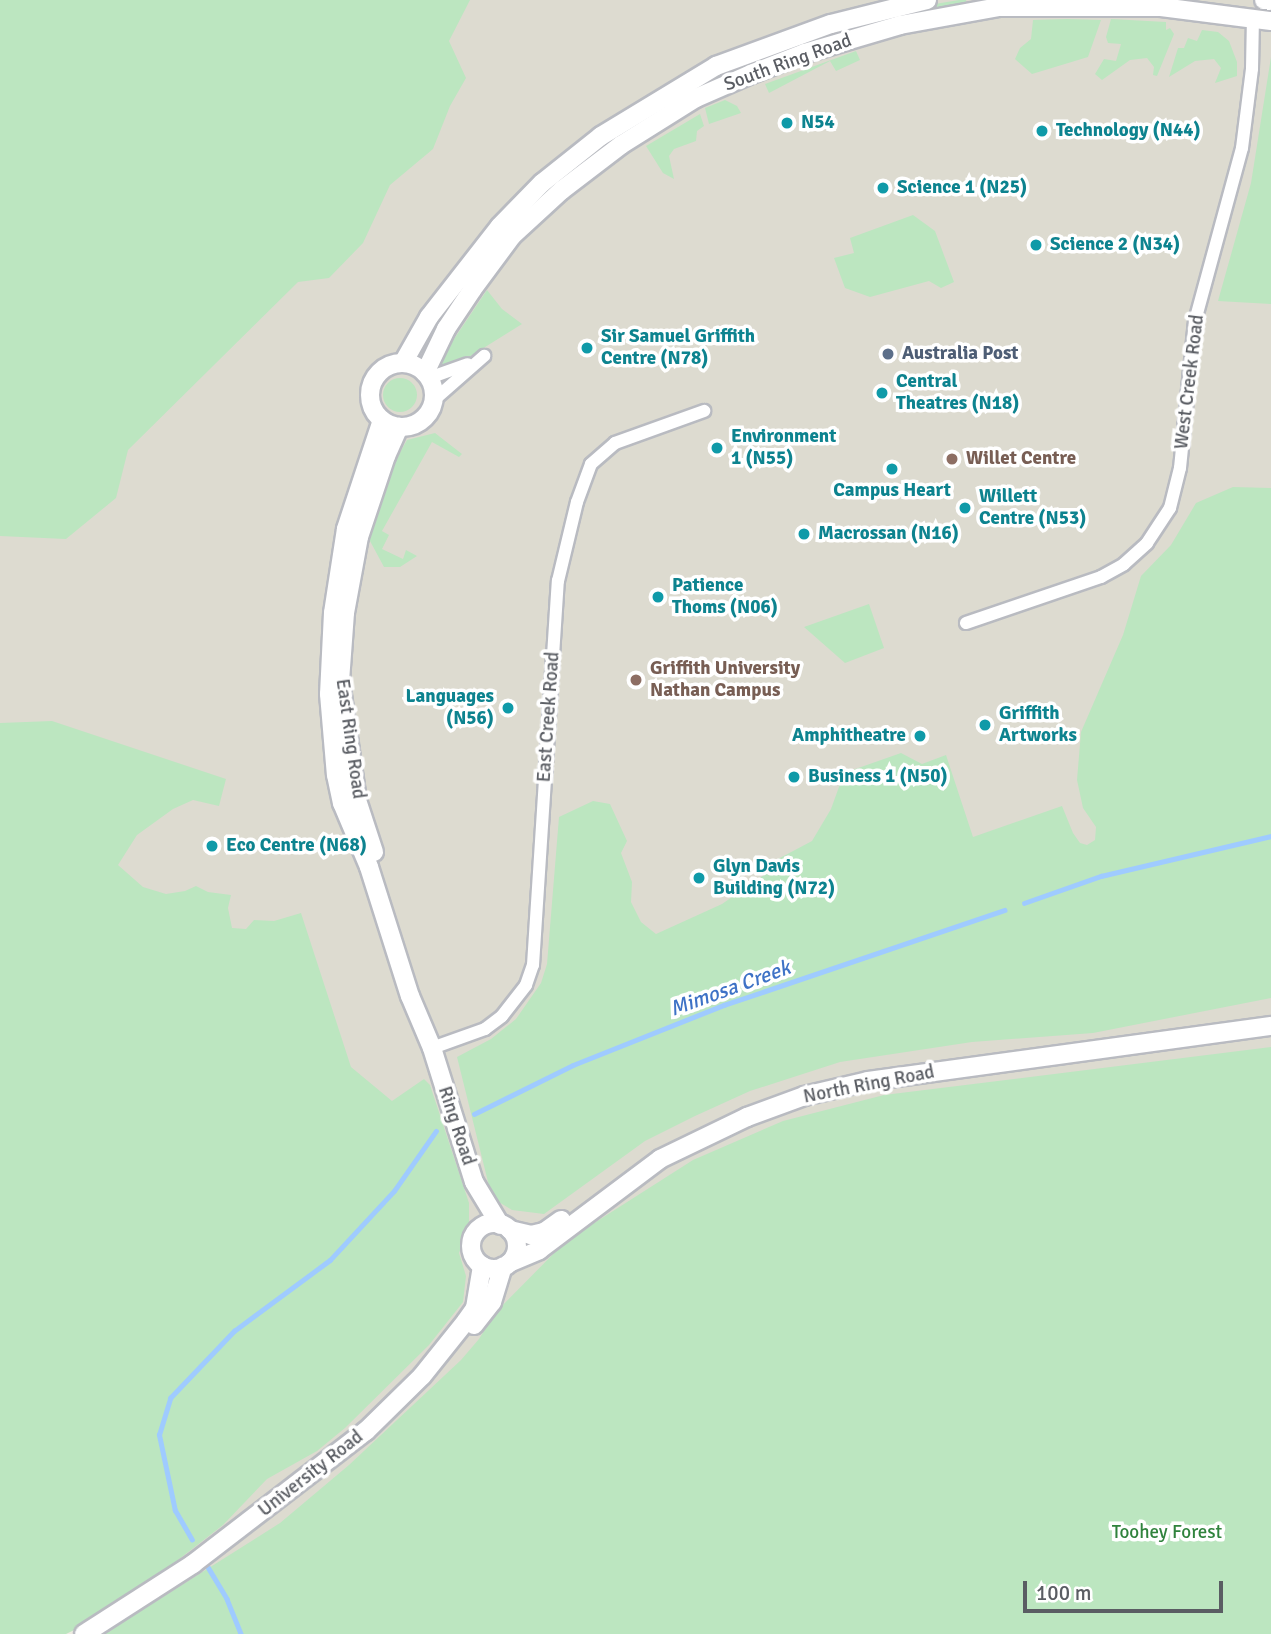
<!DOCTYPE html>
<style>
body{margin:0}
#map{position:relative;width:1271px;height:1634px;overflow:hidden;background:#edece1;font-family:Signika,sans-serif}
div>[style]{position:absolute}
.education>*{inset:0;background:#dddbd0}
.green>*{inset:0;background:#bce6c0}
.round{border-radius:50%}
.stream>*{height:4.5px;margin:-2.25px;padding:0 2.25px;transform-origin:2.25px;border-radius:2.25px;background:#9fcbff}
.roads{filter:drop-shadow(2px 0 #b9bbc1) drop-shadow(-2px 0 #b9bbc1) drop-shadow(0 2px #b9bbc1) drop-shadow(0 -2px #b9bbc1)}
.street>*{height:12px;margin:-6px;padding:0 6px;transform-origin:6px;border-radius:6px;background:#fff}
.secondary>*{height:18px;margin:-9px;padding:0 9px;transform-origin:9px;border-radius:9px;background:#fff}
.secondary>.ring{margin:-9px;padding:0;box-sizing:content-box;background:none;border:18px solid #fff;border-radius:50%}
.dots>*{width:19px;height:19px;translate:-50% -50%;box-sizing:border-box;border:4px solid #fff;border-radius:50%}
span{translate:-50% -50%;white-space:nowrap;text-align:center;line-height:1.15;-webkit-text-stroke:7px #fff;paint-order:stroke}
.street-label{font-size:19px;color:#5a5d63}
.culture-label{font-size:19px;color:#0d838f;font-weight:700}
.left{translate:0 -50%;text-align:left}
.right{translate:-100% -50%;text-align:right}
.service-label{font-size:19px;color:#4e5e75;font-weight:700}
.education-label{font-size:19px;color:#785e54;font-weight:700}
.park-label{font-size:19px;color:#30833d}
.water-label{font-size:21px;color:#3e72c6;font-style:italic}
.scale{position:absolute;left:1023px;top:1581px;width:200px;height:32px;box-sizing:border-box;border:4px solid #5a5d63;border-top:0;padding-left:9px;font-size:21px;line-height:24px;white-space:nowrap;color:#5a5d63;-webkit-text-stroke:5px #fff;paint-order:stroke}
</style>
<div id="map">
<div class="education">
<i style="clip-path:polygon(0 0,1271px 0,1271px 1360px,137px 1634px,0 1376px)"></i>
</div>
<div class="green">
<i style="clip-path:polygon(0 0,470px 0,449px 41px,466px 78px,450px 106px,433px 149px,390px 185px,363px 243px,329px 278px,298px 282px,128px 450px,116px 498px,66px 539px,0 536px)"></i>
<i style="clip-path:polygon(959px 0,966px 0,967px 5px,741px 70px,740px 67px,793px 43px,929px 5px)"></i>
<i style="clip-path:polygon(1067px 19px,1101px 20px,1088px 57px,1032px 74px,1015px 59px,1020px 48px,1031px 39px,1033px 20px)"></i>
<i style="clip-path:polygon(1111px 19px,1166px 22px,1166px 30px,1170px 28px,1174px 34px,1157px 76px,1153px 75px,1154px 67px,1147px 58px,1130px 60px,1102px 80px,1095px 74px,1104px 59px,1116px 61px,1121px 44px,1108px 43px,1106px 37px)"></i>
<i style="clip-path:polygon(1202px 30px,1218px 32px,1229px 41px,1237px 62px,1237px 76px,1215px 83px,1221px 68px,1214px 59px,1195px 61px,1169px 77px,1178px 48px,1184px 48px,1188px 38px,1197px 41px)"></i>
<i style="clip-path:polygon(856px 51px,860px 60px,836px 71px,830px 61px,769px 93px,765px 84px)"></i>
<i style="clip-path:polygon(1271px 57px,1271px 304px,1218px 301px,1251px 183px)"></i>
<i style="clip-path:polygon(725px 100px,737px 106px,741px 113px,709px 124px,705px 108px)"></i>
<i style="clip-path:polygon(700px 114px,704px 126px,697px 131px,696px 141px,674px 149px,669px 156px,674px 179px,663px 173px,646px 146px)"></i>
<i style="clip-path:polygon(913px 215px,935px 231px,954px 282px,941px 288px,929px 281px,870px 297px,845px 288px,834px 258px,854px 253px,850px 238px)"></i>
<i style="clip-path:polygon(487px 290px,502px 309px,522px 324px,461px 362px,442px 367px,442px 360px,452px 342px)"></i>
<i class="round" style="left:383px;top:378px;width:34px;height:34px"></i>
<i style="clip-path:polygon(435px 433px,462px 454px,459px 457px,432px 442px,382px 531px,389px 535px,382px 549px,403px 559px,406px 550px,417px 556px,400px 567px,384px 567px,370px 541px,370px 526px,389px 472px,407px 440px)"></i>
<i style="clip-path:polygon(1233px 487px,1271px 488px,1271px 998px,1093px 1033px,972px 1042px,840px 1062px,750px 1091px,695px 1116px,645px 1141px,544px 1214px,512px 1210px,492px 1198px,457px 1057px,491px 1039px,516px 1019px,541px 983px,547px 964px,559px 817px,593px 801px,610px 804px,627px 841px,621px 853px,632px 882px,631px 902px,641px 922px,656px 934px,722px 904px,764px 875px,778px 859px,812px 841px,831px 809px,844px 773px,901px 753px,922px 764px,946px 755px,973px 837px,1062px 806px,1073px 833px,1080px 843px,1087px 845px,1095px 840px,1096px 827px,1083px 808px,1077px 780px,1081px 732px,1123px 635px,1141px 576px,1171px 545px,1196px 503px)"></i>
<i style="clip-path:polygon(869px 604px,884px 648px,845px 663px,804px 627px)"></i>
<i style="clip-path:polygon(52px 721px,226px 779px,219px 806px,193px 800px,173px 809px,137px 835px,118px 865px,143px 887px,166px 894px,185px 891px,196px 886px,208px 892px,231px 895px,228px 908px,232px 928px,246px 929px,254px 920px,274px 921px,301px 913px,351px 1067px,392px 1101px,424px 1079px,430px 1085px,469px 1203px,469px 1224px,459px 1253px,466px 1276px,463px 1302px,429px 1345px,345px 1428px,317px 1451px,267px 1479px,223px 1525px,111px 1612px,66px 1634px,0 1634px,0 723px)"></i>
<i style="clip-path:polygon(1271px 1047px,1271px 1634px,104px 1634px,280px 1523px,349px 1465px,461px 1360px,479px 1339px,495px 1313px,566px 1241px,693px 1160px,783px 1121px,884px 1095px)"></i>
</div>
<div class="stream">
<i style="left:1024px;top:903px;width:82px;rotate:-19.3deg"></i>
<i style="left:1101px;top:876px;width:175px;rotate:-13.2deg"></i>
<i style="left:474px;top:1114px;width:110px;rotate:-26.3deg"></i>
<i style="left:573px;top:1065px;width:162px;rotate:-21.7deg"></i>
<i style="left:724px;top:1005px;width:296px;rotate:-18.7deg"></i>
<i style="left:192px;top:1540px;width:34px;rotate:-120deg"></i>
<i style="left:175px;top:1511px;width:78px;rotate:-101.9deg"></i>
<i style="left:159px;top:1435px;width:39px;rotate:-73deg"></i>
<i style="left:170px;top:1398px;width:93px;rotate:-46.3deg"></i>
<i style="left:234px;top:1331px;width:119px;rotate:-36.5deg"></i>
<i style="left:330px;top:1260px;width:94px;rotate:-47.2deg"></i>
<i style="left:394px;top:1191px;width:73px;rotate:-55deg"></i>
<i style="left:208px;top:1567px;width:37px;rotate:59deg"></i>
<i style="left:227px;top:1599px;width:38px;rotate:68deg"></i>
</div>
<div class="roads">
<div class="street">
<i style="left:429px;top:378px;width:41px;rotate:-19.7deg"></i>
<i style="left:434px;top:400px;width:67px;rotate:-41.3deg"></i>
<i style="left:966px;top:623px;width:143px;rotate:-18.8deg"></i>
<i style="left:1101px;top:577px;width:26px;rotate:-29deg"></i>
<i style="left:1124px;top:564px;width:31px;rotate:-42deg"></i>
<i style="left:1147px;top:543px;width:42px;rotate:-56.7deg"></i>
<i style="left:1170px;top:508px;width:41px;rotate:-76deg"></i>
<i style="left:1180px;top:468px;width:148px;rotate:-84.2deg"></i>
<i style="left:1195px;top:321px;width:179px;rotate:-74.8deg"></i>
<i style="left:1242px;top:148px;width:80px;rotate:-82.8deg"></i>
<i style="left:1252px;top:69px;width:50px;rotate:-88.9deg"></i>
<i style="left:432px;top:1048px;width:56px;rotate:-19.7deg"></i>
<i style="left:485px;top:1029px;width:21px;rotate:-37deg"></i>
<i style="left:502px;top:1016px;width:39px;rotate:-52deg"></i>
<i style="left:526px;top:985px;width:21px;rotate:-71deg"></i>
<i style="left:533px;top:965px;width:385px;rotate:-86.3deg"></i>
<i style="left:558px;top:581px;width:81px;rotate:-76.5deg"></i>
<i style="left:577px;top:502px;width:40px;rotate:-69.8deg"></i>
<i style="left:591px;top:464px;width:32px;rotate:-41deg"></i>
<i style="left:615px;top:443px;width:95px;rotate:-19.8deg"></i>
</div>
<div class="secondary">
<i style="left:1264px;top:0;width:7px;rotate:8deg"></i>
<i style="left:403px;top:363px;width:53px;rotate:-60.5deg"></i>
<i style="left:429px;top:317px;width:115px;rotate:-52deg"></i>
<i style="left:500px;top:226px;width:60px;rotate:-45.7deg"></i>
<i style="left:542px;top:183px;width:75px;rotate:-38.5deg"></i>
<i style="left:601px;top:136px;width:135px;rotate:-31.3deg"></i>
<i style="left:716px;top:66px;width:122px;rotate:-20.1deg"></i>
<i style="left:831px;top:24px;width:99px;rotate:-14deg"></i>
<i class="ring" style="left:370px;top:363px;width:46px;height:46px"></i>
<i style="left:425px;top:373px;width:49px;rotate:-64.5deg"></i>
<i style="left:446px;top:329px;width:47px;rotate:-56.3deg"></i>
<i style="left:472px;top:290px;width:67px;rotate:-53.5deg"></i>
<i style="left:512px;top:236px;width:68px;rotate:-42.6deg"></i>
<i style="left:562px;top:190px;width:74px;rotate:-37.3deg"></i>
<i style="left:621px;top:145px;width:89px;rotate:-32.1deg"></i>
<i style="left:696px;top:98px;width:60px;rotate:-23.6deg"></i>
<i style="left:751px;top:74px;width:58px;rotate:-21.3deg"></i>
<i style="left:805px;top:53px;width:99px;rotate:-16.4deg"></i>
<i style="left:900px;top:25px;width:101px;rotate:-10.3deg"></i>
<i style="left:999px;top:7px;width:162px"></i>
<i style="left:1161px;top:7px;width:111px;rotate:7.3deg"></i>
<i style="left:382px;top:420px;width:115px;rotate:108.3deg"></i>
<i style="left:346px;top:529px;width:85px;rotate:98.8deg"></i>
<i style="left:333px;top:613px;width:81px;rotate:92.8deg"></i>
<i style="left:329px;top:694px;width:81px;rotate:85.1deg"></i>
<i style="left:336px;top:775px;width:29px;rotate:78deg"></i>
<i style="left:342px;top:803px;width:69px;rotate:67.1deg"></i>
<i style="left:369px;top:867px;width:135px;rotate:72.4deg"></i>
<i style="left:410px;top:996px;width:56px;rotate:67.1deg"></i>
<i style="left:432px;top:1048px;width:140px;rotate:72.6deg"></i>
<i style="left:474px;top:1182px;width:50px;rotate:58.8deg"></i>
<i style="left:374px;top:852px;width:55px;rotate:-108.1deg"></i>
<i style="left:357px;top:800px;width:120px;rotate:-98.1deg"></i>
<i style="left:340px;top:681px;width:68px;rotate:-85.8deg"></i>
<i style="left:345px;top:613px;width:77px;rotate:-79.6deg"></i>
<i style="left:359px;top:537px;width:85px;rotate:-71.6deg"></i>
<i style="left:386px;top:456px;width:32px;rotate:-66deg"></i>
<i class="ring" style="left:471px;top:1223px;width:28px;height:28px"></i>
<i style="left:510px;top:1230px;width:22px;rotate:13deg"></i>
<i style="left:531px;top:1235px;width:13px;rotate:-13deg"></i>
<i style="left:544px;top:1232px;width:21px;rotate:-35deg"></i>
<i style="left:509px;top:1263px;width:33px;rotate:-23deg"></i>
<i style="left:539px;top:1250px;width:151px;rotate:-36.9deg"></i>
<i style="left:660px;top:1159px;width:97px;rotate:-25.8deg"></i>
<i style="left:747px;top:1117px;width:61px;rotate:-20.2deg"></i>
<i style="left:804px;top:1096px;width:66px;rotate:-13.2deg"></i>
<i style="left:868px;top:1081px;width:407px;rotate:-7.8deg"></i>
<i style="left:474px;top:1325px;width:29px;rotate:-52deg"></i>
<i style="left:492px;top:1302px;width:37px;rotate:-73deg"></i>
<i style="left:84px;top:1634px;width:130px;rotate:-32.7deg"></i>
<i style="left:193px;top:1564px;width:218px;rotate:-37.6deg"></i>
<i style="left:366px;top:1431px;width:78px;rotate:-44.5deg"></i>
<i style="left:422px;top:1376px;width:70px;rotate:-51.3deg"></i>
<i style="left:466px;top:1321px;width:16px;rotate:-55deg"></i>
<i style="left:475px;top:1308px;width:43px;rotate:-80.5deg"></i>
</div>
</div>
<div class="dots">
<i style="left:787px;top:123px;background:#0f9aa8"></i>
<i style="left:1042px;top:131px;background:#0f9aa8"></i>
<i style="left:883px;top:188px;background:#0f9aa8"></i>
<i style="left:1036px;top:245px;background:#0f9aa8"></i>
<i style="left:587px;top:348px;background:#0f9aa8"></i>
<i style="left:888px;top:354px;background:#5c6f8a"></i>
<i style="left:882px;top:393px;background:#0f9aa8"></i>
<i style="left:717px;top:448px;background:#0f9aa8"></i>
<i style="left:952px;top:459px;background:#8d6e63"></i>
<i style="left:892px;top:469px;background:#0f9aa8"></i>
<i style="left:965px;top:508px;background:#0f9aa8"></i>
<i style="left:804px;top:534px;background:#0f9aa8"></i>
<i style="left:658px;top:597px;background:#0f9aa8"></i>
<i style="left:636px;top:680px;background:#8d6e63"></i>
<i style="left:508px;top:708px;background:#0f9aa8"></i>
<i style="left:985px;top:725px;background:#0f9aa8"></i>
<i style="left:920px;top:736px;background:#0f9aa8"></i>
<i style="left:794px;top:777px;background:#0f9aa8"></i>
<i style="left:212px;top:846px;background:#0f9aa8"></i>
<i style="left:699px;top:878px;background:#0f9aa8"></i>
</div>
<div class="street-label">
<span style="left:788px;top:63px;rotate:-20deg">South Ring Road</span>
<span style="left:1190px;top:382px;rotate:-83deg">West Creek Road</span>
<span style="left:549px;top:717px;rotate:-86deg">East Creek Road</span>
<span style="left:350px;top:739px;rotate:82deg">East Ring Road</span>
<span style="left:869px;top:1085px;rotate:-11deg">North Ring Road</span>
<span style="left:456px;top:1126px;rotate:72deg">Ring Road</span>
<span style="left:311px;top:1474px;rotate:-38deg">University Road</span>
</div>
<div class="culture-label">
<span class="left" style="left:801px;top:123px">N54</span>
<span class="left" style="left:1056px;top:131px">Technology (N44)</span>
<span class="left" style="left:897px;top:188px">Science 1 (N25)</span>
<span class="left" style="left:1050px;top:245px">Science 2 (N34)</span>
<span class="left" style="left:601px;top:348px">Sir Samuel Griffith<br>Centre (N78)</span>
<span class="left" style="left:896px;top:393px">Central<br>Theatres (N18)</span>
<span class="left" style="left:731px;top:448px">Environment<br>1 (N55)</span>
<span style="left:892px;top:491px">Campus Heart</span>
<span class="left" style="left:979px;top:508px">Willett<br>Centre (N53)</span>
<span class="left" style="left:818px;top:534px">Macrossan (N16)</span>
<span class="left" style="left:672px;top:597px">Patience<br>Thoms (N06)</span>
<span class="right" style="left:494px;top:708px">Languages<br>(N56)</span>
<span class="left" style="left:999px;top:725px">Griffith<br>Artworks</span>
<span class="right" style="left:906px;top:736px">Amphitheatre</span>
<span class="left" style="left:808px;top:777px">Business 1 (N50)</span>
<span class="left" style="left:226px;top:846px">Eco Centre (N68)</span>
<span class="left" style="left:713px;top:878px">Glyn Davis<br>Building (N72)</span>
</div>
<div class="service-label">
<span class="left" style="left:902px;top:354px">Australia Post</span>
</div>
<div class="education-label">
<span class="left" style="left:966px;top:459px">Willet Centre</span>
<span class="left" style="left:650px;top:680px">Griffith University<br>Nathan Campus</span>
</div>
<div class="park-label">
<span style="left:1167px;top:1533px">Toohey Forest</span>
</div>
<div class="water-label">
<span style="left:730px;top:988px;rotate:-20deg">Mimosa Creek</span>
</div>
<div class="scale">100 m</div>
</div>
